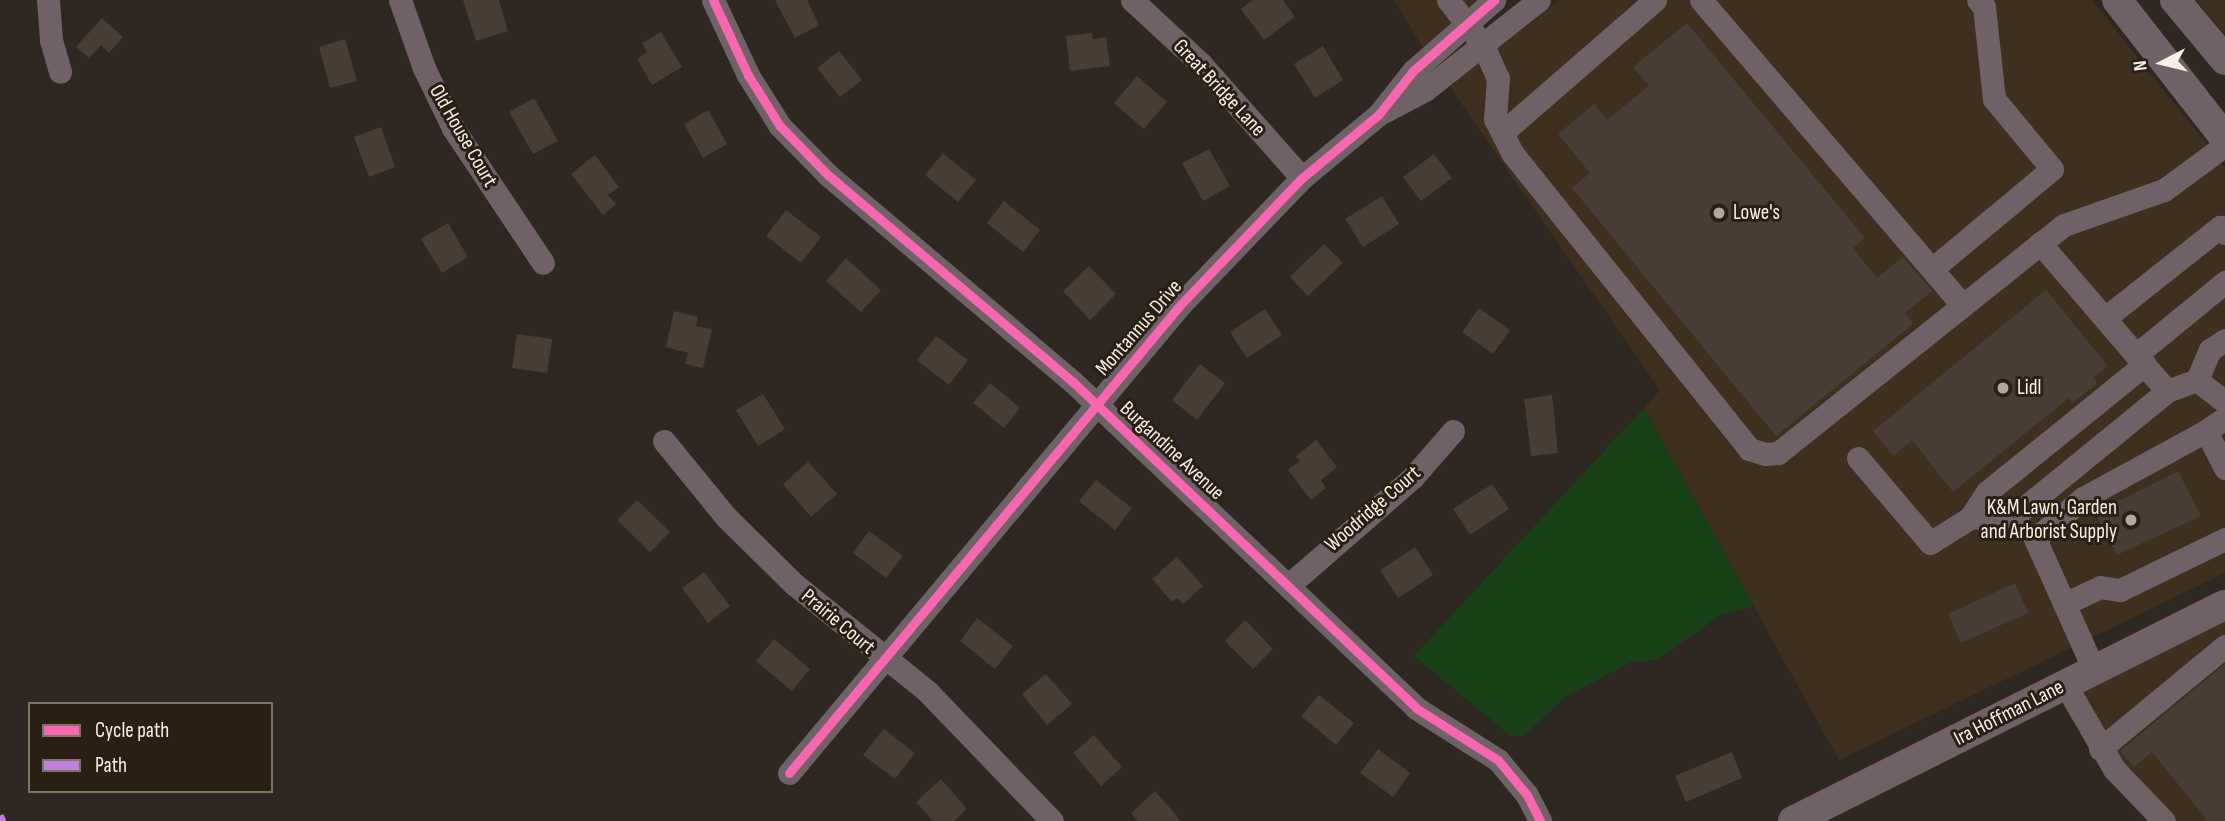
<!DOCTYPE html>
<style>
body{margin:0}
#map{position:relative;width:2225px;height:821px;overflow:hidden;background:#2f2822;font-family:"Sofia Sans Condensed",sans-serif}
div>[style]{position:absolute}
.built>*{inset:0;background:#3e2f1f}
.green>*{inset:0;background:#184118}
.building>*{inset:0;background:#473d34}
.minor>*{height:23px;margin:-11.5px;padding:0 11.5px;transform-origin:11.5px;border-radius:11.5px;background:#706167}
.major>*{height:30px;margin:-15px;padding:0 15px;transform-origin:15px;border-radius:15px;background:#706166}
.quiet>*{height:7px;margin-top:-3.5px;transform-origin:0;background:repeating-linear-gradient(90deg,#c07fdc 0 14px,transparent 0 21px)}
.cycleway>*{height:9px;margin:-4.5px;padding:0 4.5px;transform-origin:4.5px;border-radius:4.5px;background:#f766af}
.dots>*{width:19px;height:19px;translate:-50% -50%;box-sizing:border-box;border:4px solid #2a1f13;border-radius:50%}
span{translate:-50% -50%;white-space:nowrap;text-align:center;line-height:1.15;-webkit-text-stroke:6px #2a1f13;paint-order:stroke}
.street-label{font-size:21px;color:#f7efe8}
.poi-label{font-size:21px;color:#f7efe8}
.left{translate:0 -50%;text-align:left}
.right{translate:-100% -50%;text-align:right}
.legend{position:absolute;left:28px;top:702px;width:245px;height:91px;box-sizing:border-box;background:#2a1f13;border:2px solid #7c7268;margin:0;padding:9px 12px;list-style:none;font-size:21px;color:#f7efe8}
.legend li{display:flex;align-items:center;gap:14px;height:35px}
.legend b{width:35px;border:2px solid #7c7268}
.north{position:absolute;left:2127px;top:28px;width:70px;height:70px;-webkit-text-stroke:5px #2a1f13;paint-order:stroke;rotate:263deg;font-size:19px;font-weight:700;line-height:28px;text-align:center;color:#f7efe8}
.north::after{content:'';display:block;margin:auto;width:24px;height:32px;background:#f7efe8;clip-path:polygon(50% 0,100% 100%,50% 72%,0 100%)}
</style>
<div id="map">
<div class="built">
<i style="clip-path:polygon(1394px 0,1477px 0,1423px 48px)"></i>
<i style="clip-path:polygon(1560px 0,2092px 0,2225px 167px,2225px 573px,1839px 760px,1644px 408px,1660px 390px,1449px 86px)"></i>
<i style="clip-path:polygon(2196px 0,2225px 0,2225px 34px)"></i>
<i style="clip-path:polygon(2225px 602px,2225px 821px,2161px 821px,2065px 684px)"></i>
</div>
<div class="green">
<i style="clip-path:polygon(1644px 408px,1754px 606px,1722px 614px,1657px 660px,1631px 662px,1565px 697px,1524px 736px,1511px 736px,1414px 656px)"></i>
</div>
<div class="building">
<i style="clip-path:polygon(463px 0,499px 0,508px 31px,476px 41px)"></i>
<i style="clip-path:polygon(775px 0,807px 0,819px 25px,795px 38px)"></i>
<i style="clip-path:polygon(1253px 0,1283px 0,1295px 17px,1264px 40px,1241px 9px)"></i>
<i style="clip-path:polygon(102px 18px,123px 37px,109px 53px,101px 45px,89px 58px,76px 47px)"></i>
<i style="clip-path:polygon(1687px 23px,1865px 238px,1853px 248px,1877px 278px,1903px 257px,1932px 291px,1905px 313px,1913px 324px,1776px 436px,1572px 188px,1590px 173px,1558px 134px,1594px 104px,1607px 120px,1649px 86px,1633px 67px)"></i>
<i style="clip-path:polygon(661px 32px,682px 67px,652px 85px,637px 59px,647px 52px,642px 43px)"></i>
<i style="clip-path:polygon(1092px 33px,1093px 39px,1106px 37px,1110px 66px,1070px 71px,1066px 36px)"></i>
<i style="clip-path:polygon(345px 39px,357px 81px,330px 88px,319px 47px)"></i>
<i style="clip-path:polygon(1323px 46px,1343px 80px,1315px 98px,1294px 64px)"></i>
<i style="clip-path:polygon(839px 51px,862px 80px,840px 97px,817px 68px)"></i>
<i style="clip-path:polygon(1137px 76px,1167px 102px,1144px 129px,1114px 103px)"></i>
<i style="clip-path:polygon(534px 98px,558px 141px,533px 154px,509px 112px)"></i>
<i style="clip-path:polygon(708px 110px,727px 144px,703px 158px,684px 124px)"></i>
<i style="clip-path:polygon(381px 127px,395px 167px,369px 177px,354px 137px)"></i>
<i style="clip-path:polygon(1209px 149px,1230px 186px,1203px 201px,1182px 163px)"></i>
<i style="clip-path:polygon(943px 153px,976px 180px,958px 202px,925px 175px)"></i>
<i style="clip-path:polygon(1434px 154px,1452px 178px,1421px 201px,1403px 177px)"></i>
<i style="clip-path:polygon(595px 155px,619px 187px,608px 195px,616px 204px,603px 215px,571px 174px)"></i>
<i style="clip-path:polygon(1382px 196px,1399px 224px,1363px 247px,1345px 219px)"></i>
<i style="clip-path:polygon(1004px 201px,1040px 230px,1023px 252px,987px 223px)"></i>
<i style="clip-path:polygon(786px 210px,821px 237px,801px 263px,766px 236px)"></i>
<i style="clip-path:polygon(448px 223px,468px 257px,442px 273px,421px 239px)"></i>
<i style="clip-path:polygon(1324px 244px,1343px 263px,1308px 296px,1290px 277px)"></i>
<i style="clip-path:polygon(846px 258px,881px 290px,861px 312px,826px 281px)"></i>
<i style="clip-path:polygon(1089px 266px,1116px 294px,1090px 320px,1063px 291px)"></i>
<i style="clip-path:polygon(2046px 290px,2108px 366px,2093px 378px,2097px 383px,2073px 403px,2069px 398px,1953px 492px,1912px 440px,1893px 456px,1873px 431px)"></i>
<i style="clip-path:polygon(1479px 308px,1510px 330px,1493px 354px,1462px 332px)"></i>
<i style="clip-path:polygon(1265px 309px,1282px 335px,1247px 358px,1230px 332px)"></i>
<i style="clip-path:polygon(674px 311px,698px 317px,696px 326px,712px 329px,703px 368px,685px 364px,688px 353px,666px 347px)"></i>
<i style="clip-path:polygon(517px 334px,552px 339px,547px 373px,512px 368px)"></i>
<i style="clip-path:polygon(936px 336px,968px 360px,949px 385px,917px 360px)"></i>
<i style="clip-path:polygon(1200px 364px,1225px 383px,1197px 420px,1172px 400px)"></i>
<i style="clip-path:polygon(990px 383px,1020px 408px,1004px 428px,973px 403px)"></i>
<i style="clip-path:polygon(763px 394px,785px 429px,758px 446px,736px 410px)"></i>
<i style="clip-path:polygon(1552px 395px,1558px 453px,1531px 456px,1524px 399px)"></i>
<i style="clip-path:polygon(1316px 440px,1337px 467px,1321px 480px,1326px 488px,1311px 500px,1288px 470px,1300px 461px,1296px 456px)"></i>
<i style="clip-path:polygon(808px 462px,837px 494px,811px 517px,783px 484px)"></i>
<i style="clip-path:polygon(2178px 471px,2201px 516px,2117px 555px,2095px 513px)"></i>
<i style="clip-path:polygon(1096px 480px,1132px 508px,1115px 530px,1079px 501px)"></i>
<i style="clip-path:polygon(1492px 484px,1509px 509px,1470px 535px,1453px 509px)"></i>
<i style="clip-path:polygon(637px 500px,670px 532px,650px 552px,617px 520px)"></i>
<i style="clip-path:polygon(869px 531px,903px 556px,886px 578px,853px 553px)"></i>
<i style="clip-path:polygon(1415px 547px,1433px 575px,1398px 598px,1380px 570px)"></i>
<i style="clip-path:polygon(1177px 557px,1203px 586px,1183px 604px,1177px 598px,1172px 602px,1152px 579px)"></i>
<i style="clip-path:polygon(704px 572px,730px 606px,708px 623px,682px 588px)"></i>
<i style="clip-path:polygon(2015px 583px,2028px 613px,1961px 643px,1948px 614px)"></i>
<i style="clip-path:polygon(977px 618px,1013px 646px,995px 669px,960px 641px)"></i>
<i style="clip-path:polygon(1245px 620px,1273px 649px,1253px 669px,1225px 641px)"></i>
<i style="clip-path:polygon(774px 639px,810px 669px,792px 691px,756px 661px)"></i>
<i style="clip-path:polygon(2225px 664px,2225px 821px,2208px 821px,2152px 752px,2134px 767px,2120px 751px)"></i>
<i style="clip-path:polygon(1046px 674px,1072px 704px,1047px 725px,1022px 694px)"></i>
<i style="clip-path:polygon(1319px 695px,1354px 723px,1336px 745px,1301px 716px)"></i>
<i style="clip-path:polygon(884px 729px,915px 753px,895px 779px,863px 755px)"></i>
<i style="clip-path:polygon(1094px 735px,1122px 767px,1101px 786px,1073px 753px)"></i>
<i style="clip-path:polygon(1378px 749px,1410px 773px,1393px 797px,1360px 773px)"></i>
<i style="clip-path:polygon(1732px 752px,1742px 778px,1686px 802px,1675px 776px)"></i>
<i style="clip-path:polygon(941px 779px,967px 809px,954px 821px,933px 821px,916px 802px)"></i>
<i style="clip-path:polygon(1155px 791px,1181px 821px,1138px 821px,1131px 813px)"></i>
</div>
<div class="minor">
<i style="left:48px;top:0;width:40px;rotate:85.7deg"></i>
<i style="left:51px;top:40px;width:33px;rotate:74deg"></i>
<i style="left:400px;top:0;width:72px;rotate:70.6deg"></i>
<i style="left:424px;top:68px;width:67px;rotate:64.2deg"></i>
<i style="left:453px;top:128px;width:162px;rotate:56.3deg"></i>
<i style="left:713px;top:0;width:83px;rotate:65deg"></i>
<i style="left:748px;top:75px;width:60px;rotate:57.9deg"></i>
<i style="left:780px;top:126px;width:69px;rotate:45.6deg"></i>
<i style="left:828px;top:175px;width:321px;rotate:40.2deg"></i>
<i style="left:1073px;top:382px;width:473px;rotate:43.5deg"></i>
<i style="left:1416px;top:708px;width:97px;rotate:32.4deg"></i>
<i style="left:1498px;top:760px;width:45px;rotate:50.4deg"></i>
<i style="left:1527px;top:795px;width:29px;rotate:63deg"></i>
<i style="left:1132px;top:0;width:94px;rotate:42.8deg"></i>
<i style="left:1201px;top:64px;width:152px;rotate:48.5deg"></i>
<i style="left:1448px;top:0;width:57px;rotate:52.1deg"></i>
<i style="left:1483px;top:45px;width:36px;rotate:66deg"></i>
<i style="left:1498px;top:78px;width:41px;rotate:94.2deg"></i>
<i style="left:1495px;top:119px;width:39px;rotate:63deg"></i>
<i style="left:1513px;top:154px;width:378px;rotate:51.3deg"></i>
<i style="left:1749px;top:449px;width:17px;rotate:17deg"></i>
<i style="left:1765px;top:454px;width:13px;rotate:-4deg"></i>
<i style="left:1778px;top:453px;width:366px;rotate:-38.6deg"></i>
<i style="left:2064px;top:225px;width:106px;rotate:-19.3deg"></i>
<i style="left:2164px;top:190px;width:76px;rotate:-36.4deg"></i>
<i style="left:1701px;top:0;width:401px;rotate:49.4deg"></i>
<i style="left:1385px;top:111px;width:45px;rotate:-27.7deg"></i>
<i style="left:1425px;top:90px;width:145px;rotate:-38.3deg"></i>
<i style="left:1502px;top:133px;width:203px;rotate:-41deg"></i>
<i style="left:2040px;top:243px;width:195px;rotate:49.4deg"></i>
<i style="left:2167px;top:391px;width:32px;rotate:-20deg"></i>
<i style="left:2197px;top:380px;width:36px;rotate:38deg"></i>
<i style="left:1932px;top:269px;width:156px;rotate:-39.8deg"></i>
<i style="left:2052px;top:169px;width:91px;rotate:-129.6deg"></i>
<i style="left:1994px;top:99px;width:93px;rotate:-96.2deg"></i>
<i style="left:1984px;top:7px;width:9px;rotate:-131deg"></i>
<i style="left:2105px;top:318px;width:147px;rotate:-38.4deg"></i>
<i style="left:2220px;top:227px;width:8px;rotate:50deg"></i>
<i style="left:2137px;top:354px;width:114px;rotate:-39.3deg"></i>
<i style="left:2197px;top:380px;width:33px;rotate:-67deg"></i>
<i style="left:2210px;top:350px;width:18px;rotate:-34deg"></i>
<i style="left:2225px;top:418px;width:23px;rotate:146deg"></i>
<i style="left:2206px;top:431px;width:42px;rotate:62.8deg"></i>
<i style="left:664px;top:441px;width:98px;rotate:50.8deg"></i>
<i style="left:726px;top:517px;width:95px;rotate:44.6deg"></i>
<i style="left:794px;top:584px;width:171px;rotate:38.8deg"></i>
<i style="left:927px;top:691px;width:180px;rotate:46.1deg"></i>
<i style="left:1858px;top:458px;width:111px;rotate:49.7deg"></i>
<i style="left:1930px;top:543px;width:47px;rotate:-32deg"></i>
<i style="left:1970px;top:518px;width:31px;rotate:-57deg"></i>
<i style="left:1987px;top:492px;width:203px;rotate:-39deg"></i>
<i style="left:1970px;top:518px;width:44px;rotate:-2.6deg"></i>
<i style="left:2014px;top:516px;width:198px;rotate:-39.2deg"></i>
<i style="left:1290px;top:584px;width:163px;rotate:-41deg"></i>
<i style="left:1413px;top:477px;width:61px;rotate:-49deg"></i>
<i style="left:2064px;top:604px;width:40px;rotate:-25deg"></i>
<i style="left:2100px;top:587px;width:20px;rotate:9deg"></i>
<i style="left:2120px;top:590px;width:117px;rotate:-25.9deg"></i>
<i style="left:2094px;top:670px;width:144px;rotate:-114.2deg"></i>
<i style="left:2035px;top:539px;width:63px;rotate:-40.5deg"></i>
<i style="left:2083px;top:498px;width:140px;rotate:-28.6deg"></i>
<i style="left:2065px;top:684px;width:98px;rotate:60deg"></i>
<i style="left:2114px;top:769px;width:72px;rotate:46.1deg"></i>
<i style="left:2100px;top:749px;width:162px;rotate:-39.5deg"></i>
<i style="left:789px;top:773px;width:611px;rotate:-50.11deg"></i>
<i style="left:1181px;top:304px;width:175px;rotate:-46.2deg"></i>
<i style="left:1302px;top:178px;width:100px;rotate:-39.7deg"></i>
<i style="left:1379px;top:114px;width:55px;rotate:-51.7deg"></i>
<i style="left:1413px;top:71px;width:108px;rotate:-41.2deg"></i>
</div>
<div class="major">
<i style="left:2117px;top:0;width:175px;rotate:52deg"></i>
<i style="left:2175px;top:0;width:78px;rotate:50.2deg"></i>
<i style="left:1793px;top:821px;width:483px;rotate:-26.6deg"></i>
</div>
<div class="quiet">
<i style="left:0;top:815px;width:7px;rotate:63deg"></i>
</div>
<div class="cycleway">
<i style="left:713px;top:0;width:83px;rotate:65deg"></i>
<i style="left:748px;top:75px;width:60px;rotate:57.9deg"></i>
<i style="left:780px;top:126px;width:69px;rotate:45.6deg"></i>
<i style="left:828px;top:175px;width:321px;rotate:40.2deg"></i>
<i style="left:1073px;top:382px;width:473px;rotate:43.5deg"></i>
<i style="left:1416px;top:708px;width:97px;rotate:32.4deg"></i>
<i style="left:1498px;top:760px;width:45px;rotate:50.4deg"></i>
<i style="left:1527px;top:795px;width:29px;rotate:63deg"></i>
<i style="left:789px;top:773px;width:611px;rotate:-50.11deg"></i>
<i style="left:1181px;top:304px;width:175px;rotate:-46.2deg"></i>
<i style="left:1302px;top:178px;width:100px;rotate:-39.7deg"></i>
<i style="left:1379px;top:114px;width:55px;rotate:-51.7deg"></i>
<i style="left:1413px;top:71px;width:108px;rotate:-41.2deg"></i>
</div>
<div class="dots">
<i style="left:1719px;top:213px;background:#b1a9a3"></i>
<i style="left:2003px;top:388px;background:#b1a9a3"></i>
<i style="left:2131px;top:520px;background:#b1a9a3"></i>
</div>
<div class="street-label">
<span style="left:1219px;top:88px;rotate:47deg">Great Bridge Lane</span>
<span style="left:463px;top:136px;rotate:60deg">Old House Court</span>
<span style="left:1139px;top:328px;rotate:-49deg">Montannus Drive</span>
<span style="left:1172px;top:451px;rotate:43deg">Burgandine Avenue</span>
<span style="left:1373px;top:509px;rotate:-41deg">Woodridge Court</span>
<span style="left:838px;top:622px;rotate:40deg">Prairie Court</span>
<span style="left:2009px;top:713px;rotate:-27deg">Ira Hoffman Lane</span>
</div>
<div class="poi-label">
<span class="left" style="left:1733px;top:213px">Lowe's</span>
<span class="left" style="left:2017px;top:388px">Lidl</span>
<span class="right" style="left:2117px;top:520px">K&amp;M Lawn, Garden<br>and Arborist Supply</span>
</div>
<ul class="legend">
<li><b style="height:9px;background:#f766af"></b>Cycle path</li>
<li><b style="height:9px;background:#c07fdc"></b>Path</li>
</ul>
<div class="north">N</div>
</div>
